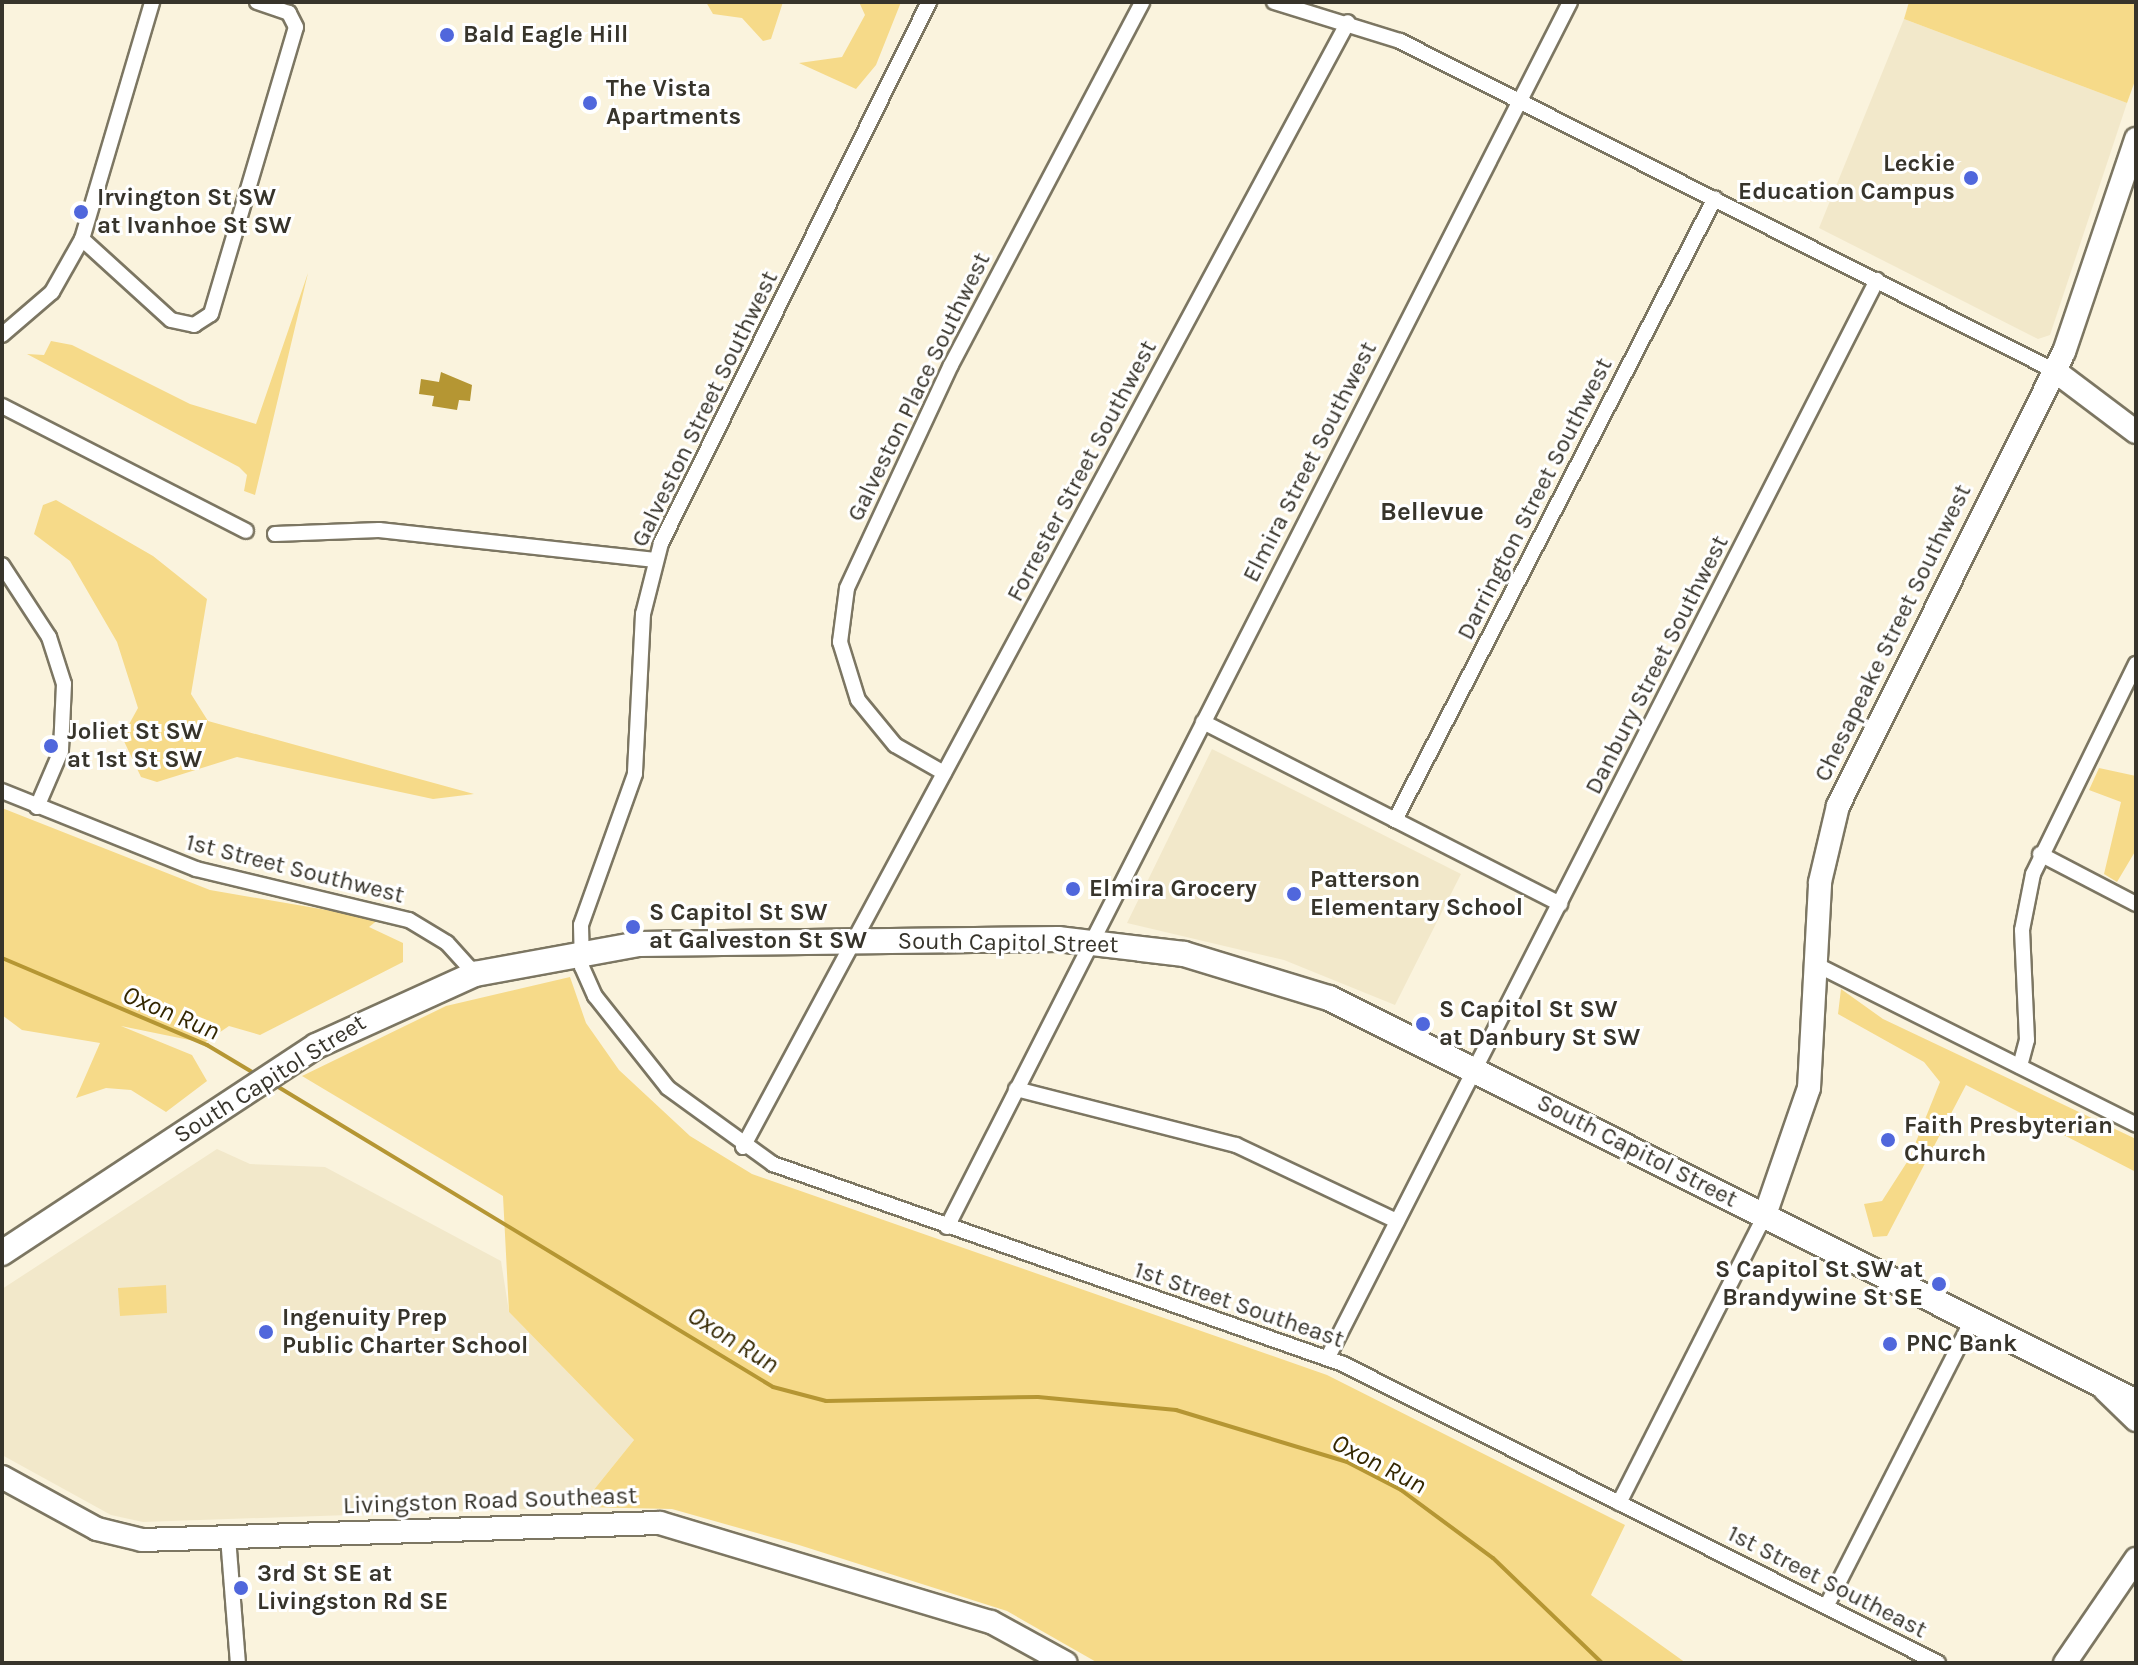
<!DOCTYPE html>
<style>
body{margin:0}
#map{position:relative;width:2138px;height:1665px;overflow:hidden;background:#faf3dd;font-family:Karla,sans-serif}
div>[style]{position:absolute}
.built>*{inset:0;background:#f2e8ca}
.green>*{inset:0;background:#f6da89}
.water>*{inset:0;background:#b59633}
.stream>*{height:4px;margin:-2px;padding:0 2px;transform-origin:2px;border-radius:2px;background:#b59633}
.roads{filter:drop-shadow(2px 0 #7c7662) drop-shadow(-2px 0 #7c7662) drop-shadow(0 2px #7c7662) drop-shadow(0 -2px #7c7662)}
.street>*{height:14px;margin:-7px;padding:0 7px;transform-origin:7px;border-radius:7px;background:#fff}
.secondary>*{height:22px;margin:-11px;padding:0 11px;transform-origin:11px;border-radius:11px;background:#fff}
.primary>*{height:24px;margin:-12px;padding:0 12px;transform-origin:12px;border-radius:12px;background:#fff}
.dots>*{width:22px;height:22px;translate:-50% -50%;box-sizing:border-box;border:4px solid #fff;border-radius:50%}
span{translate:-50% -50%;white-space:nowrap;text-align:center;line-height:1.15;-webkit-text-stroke:6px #fff;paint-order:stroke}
.poi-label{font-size:24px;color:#37342b;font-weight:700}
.left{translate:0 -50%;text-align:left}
.right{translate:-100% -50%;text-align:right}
.street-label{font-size:24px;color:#37342b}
.neighbourhood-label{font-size:26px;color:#37342b;font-weight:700}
.water-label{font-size:26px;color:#342700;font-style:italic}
.frame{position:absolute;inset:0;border:4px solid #37342b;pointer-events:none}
</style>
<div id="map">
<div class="built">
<i style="clip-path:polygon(1904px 19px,2127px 103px,2050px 335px,2038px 339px,1819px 228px)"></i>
<i style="clip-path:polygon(1212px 749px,1461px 874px,1395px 1005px,1284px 960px,1127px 923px)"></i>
<i style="clip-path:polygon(217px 1149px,250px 1164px,325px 1167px,501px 1261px,509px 1312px,634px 1440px,580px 1507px,143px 1522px,111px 1515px,2px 1455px,2px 1289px)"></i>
</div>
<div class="green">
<i style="clip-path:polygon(706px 2px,783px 2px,771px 39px,763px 41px,742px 18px,713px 14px)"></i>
<i style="clip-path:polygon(859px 2px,901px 2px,876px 65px,856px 89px,799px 63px,842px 57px,865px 15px)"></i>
<i style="clip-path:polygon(1909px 2px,2136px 2px,2136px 78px,2127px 103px,1904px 19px)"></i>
<i style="clip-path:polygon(308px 273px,255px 495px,244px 491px,247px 475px,239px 467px,27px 354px,44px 355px,51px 341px,72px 345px,190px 404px,256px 424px)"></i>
<i style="clip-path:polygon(56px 500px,153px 556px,207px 599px,191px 694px,208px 721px,474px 794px,433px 799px,237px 757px,157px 782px,141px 777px,122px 737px,138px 708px,117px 642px,70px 561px,34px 534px,43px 505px)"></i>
<i style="clip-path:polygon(2099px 768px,2136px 776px,2136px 850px,2117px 882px,2104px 874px,2121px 802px,2089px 790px)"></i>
<i style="clip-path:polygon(2px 808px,210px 890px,379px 919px,369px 927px,403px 943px,403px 962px,260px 1035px,229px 1026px,204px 1043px,121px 1026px,192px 1055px,207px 1081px,166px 1112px,131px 1090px,106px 1088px,76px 1098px,100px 1043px,22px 1030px,2px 1015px)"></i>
<i style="clip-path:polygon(570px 977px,586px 1023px,619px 1070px,690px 1136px,752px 1174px,1327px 1375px,1625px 1525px,1591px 1595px,1686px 1663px,1098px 1663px,1007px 1611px,799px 1545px,672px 1509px,580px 1507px,634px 1440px,509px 1312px,503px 1196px,302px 1076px,446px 1006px)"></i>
<i style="clip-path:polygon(1841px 989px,1883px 1019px,2136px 1139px,2136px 1172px,1966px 1085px,1887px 1236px,1873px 1237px,1864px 1204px,1882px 1201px,1909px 1159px,1940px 1082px,1924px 1062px,1838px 1014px)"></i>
<i style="clip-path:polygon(166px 1285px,167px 1313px,120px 1316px,118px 1288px)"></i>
</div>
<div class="water">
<i style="clip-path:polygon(441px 372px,472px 385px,470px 401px,459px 400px,457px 410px,432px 406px,434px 396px,419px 394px,421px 379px,439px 382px)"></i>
</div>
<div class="stream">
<i style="left:2px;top:958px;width:223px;rotate:23deg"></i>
<i style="left:207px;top:1045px;width:58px;rotate:31deg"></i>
<i style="left:275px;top:1085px;width:582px;rotate:31.23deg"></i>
<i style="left:773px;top:1387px;width:55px;rotate:14.8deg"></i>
<i style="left:826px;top:1401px;width:212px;rotate:-1.1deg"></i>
<i style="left:1038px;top:1397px;width:139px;rotate:5.4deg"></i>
<i style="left:1176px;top:1410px;width:179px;rotate:16.9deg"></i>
<i style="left:1347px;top:1462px;width:61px;rotate:27.4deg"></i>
<i style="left:1401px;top:1490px;width:114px;rotate:36.5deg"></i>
<i style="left:1493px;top:1558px;width:151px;rotate:43.9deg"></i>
</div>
<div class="roads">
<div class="street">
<i style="left:929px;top:2px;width:604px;rotate:116.35deg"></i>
<i style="left:661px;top:543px;width:73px;rotate:104.2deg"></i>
<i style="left:643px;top:614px;width:160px;rotate:92.9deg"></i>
<i style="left:635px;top:774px;width:160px;rotate:109.7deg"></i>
<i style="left:581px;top:925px;width:42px;rotate:88.6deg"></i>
<i style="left:582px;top:967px;width:32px;rotate:66deg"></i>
<i style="left:595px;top:996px;width:117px;rotate:51.6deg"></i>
<i style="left:668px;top:1088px;width:130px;rotate:35.9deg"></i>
<i style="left:773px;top:1164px;width:604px;rotate:19.33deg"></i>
<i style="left:1343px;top:1364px;width:666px;rotate:26.68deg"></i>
<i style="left:1274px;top:2px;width:132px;rotate:17.2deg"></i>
<i style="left:1400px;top:41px;width:733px;rotate:26.74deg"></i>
<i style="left:82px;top:239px;width:120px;rotate:42.3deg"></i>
<i style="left:171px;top:320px;width:24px;rotate:12deg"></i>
<i style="left:194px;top:325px;width:20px;rotate:-33deg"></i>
<i style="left:211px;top:314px;width:299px;rotate:-73.5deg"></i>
<i style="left:296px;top:27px;width:16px;rotate:-117deg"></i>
<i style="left:289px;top:13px;width:34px;rotate:-161deg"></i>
<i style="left:2px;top:335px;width:66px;rotate:-40.7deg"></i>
<i style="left:52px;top:292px;width:61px;rotate:-60.5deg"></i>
<i style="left:82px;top:239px;width:247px;rotate:-73.5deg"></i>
<i style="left:2px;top:406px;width:274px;rotate:27.1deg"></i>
<i style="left:275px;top:534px;width:104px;rotate:-2.2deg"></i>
<i style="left:379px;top:530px;width:278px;rotate:6.2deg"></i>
<i style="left:2px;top:565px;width:86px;rotate:56.9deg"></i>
<i style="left:49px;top:637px;width:49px;rotate:72.3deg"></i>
<i style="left:64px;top:684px;width:67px;rotate:92.6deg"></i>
<i style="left:61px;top:751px;width:61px;rotate:113.2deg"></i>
<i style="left:1203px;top:722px;width:401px;rotate:27deg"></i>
<i style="left:944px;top:773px;width:56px;rotate:-150.3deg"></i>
<i style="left:895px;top:745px;width:58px;rotate:-129.4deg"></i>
<i style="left:858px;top:700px;width:61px;rotate:-107.2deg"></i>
<i style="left:840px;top:642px;width:54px;rotate:-82.6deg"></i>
<i style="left:847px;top:588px;width:246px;rotate:-65deg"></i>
<i style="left:951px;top:365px;width:410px;rotate:-62.2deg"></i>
<i style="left:2px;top:791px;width:209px;rotate:21.9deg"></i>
<i style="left:196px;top:869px;width:219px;rotate:13.5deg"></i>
<i style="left:409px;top:920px;width:44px;rotate:31.2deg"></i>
<i style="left:447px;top:943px;width:42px;rotate:47.9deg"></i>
<i style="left:1395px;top:820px;width:699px;rotate:-62.78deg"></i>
<i style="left:2040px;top:854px;width:108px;rotate:27.5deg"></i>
<i style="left:1817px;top:965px;width:357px;rotate:26.6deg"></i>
<i style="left:2020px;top:1066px;width:27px;rotate:-75deg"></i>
<i style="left:2027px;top:1040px;width:110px;rotate:-92.6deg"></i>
<i style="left:2022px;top:930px;width:57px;rotate:-78.9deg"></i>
<i style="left:2033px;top:874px;width:234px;rotate:-63.9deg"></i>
<i style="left:1016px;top:1089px;width:227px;rotate:14.3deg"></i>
<i style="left:1236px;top:1145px;width:178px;rotate:25.3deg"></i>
<i style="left:743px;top:1147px;width:1277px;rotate:-61.73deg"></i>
<i style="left:947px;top:1227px;width:1374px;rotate:-63.04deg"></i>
<i style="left:1328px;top:1357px;width:1209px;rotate:-62.99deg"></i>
<i style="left:1619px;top:1503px;width:323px;rotate:-63.1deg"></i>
<i style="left:228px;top:1537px;width:126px;rotate:85.5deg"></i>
<i style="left:1827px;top:1605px;width:318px;rotate:-63deg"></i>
</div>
<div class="secondary">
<i style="left:2055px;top:371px;width:101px;rotate:37deg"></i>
<i style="left:1765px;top:1215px;width:134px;rotate:-70.9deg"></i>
<i style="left:1809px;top:1088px;width:206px;rotate:-86.9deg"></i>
<i style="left:1820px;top:882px;width:78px;rotate:-76.7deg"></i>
<i style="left:1838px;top:806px;width:507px;rotate:-63.54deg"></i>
<i style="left:2064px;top:352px;width:225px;rotate:-71.3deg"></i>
<i style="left:2105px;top:1390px;width:43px;rotate:44.1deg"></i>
<i style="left:2px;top:1477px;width:108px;rotate:28.7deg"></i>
<i style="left:97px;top:1529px;width:46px;rotate:13.7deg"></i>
<i style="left:142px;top:1540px;width:518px;rotate:-1.88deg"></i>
<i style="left:660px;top:1523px;width:345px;rotate:16.7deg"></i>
<i style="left:991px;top:1622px;width:85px;rotate:28.7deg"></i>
<i style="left:2065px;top:1663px;width:126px;rotate:-55.7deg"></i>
</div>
<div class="primary">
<i style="left:2px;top:1253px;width:376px;rotate:-33.4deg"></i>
<i style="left:316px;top:1046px;width:175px;rotate:-24.4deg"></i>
<i style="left:475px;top:974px;width:167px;rotate:-10.4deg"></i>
<i style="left:639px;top:944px;width:419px;rotate:-0.7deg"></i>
<i style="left:1058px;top:939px;width:127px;rotate:6.8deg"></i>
<i style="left:1184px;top:954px;width:152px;rotate:16.9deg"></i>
<i style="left:1329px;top:998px;width:902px;rotate:26.59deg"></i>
</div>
</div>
<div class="dots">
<i style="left:447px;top:35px;background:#5067dc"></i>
<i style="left:590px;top:103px;background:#5067dc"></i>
<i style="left:1971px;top:178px;background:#5067dc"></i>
<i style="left:81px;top:212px;background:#5067dc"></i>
<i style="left:51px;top:746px;background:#5067dc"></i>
<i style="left:1073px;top:889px;background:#5067dc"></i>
<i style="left:1294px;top:894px;background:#5067dc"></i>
<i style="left:633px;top:927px;background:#5067dc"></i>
<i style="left:1423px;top:1024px;background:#5067dc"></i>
<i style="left:1888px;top:1140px;background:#5067dc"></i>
<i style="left:1939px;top:1284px;background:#5067dc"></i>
<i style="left:266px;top:1332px;background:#5067dc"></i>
<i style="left:1890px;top:1344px;background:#5067dc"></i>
<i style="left:241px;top:1588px;background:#5067dc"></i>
</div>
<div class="poi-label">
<span class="left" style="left:463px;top:35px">Bald Eagle Hill</span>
<span class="left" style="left:606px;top:103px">The Vista<br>Apartments</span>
<span class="right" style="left:1955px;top:178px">Leckie<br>Education Campus</span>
<span class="left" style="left:97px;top:212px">Irvington St SW<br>at Ivanhoe St SW</span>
<span class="left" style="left:67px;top:746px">Joliet St SW<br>at 1st St SW</span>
<span class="left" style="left:1310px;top:894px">Patterson<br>Elementary School</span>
<span class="left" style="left:1089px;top:889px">Elmira Grocery</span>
<span class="left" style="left:649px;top:927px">S Capitol St SW<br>at Galveston St SW</span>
<span class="left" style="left:1439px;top:1024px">S Capitol St SW<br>at Danbury St SW</span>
<span class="left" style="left:1904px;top:1140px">Faith Presbyterian<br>Church</span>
<span class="right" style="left:1923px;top:1284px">S Capitol St SW at<br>Brandywine St SE</span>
<span class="left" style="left:282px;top:1332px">Ingenuity Prep<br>Public Charter School</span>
<span class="left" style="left:1906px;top:1344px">PNC Bank</span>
<span class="left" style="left:257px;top:1588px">3rd St SE at<br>Livingston Rd SE</span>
</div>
<div class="street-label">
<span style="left:919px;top:387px;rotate:-64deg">Galveston Place Southwest</span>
<span style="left:705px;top:409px;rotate:-64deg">Galveston Street Southwest</span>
<span style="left:1310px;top:462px;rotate:-63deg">Elmira Street Southwest</span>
<span style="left:1082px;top:471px;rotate:-62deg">Forrester Street Southwest</span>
<span style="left:1535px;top:499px;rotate:-63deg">Darrington Street Southwest</span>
<span style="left:1893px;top:633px;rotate:-64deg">Chesapeake Street Southwest</span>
<span style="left:1657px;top:665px;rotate:-63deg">Danbury Street Southwest</span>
<span style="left:295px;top:869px;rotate:14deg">1st Street Southwest</span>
<span style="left:1008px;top:943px;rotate:1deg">South Capitol Street</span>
<span style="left:270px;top:1079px;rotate:-32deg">South Capitol Street</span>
<span style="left:1637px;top:1151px;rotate:27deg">South Capitol Street</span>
<span style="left:1239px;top:1305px;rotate:19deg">1st Street Southeast</span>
<span style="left:490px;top:1501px;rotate:-2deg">Livingston Road Southeast</span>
<span style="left:1827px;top:1582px;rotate:27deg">1st Street Southeast</span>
</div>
<div class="neighbourhood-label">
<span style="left:1432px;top:512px">Bellevue</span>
</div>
<div class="water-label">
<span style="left:171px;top:1013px;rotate:23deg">Oxon Run</span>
<span style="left:733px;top:1340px;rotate:32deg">Oxon Run</span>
<span style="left:1379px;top:1464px;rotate:27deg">Oxon Run</span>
</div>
<div class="frame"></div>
</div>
